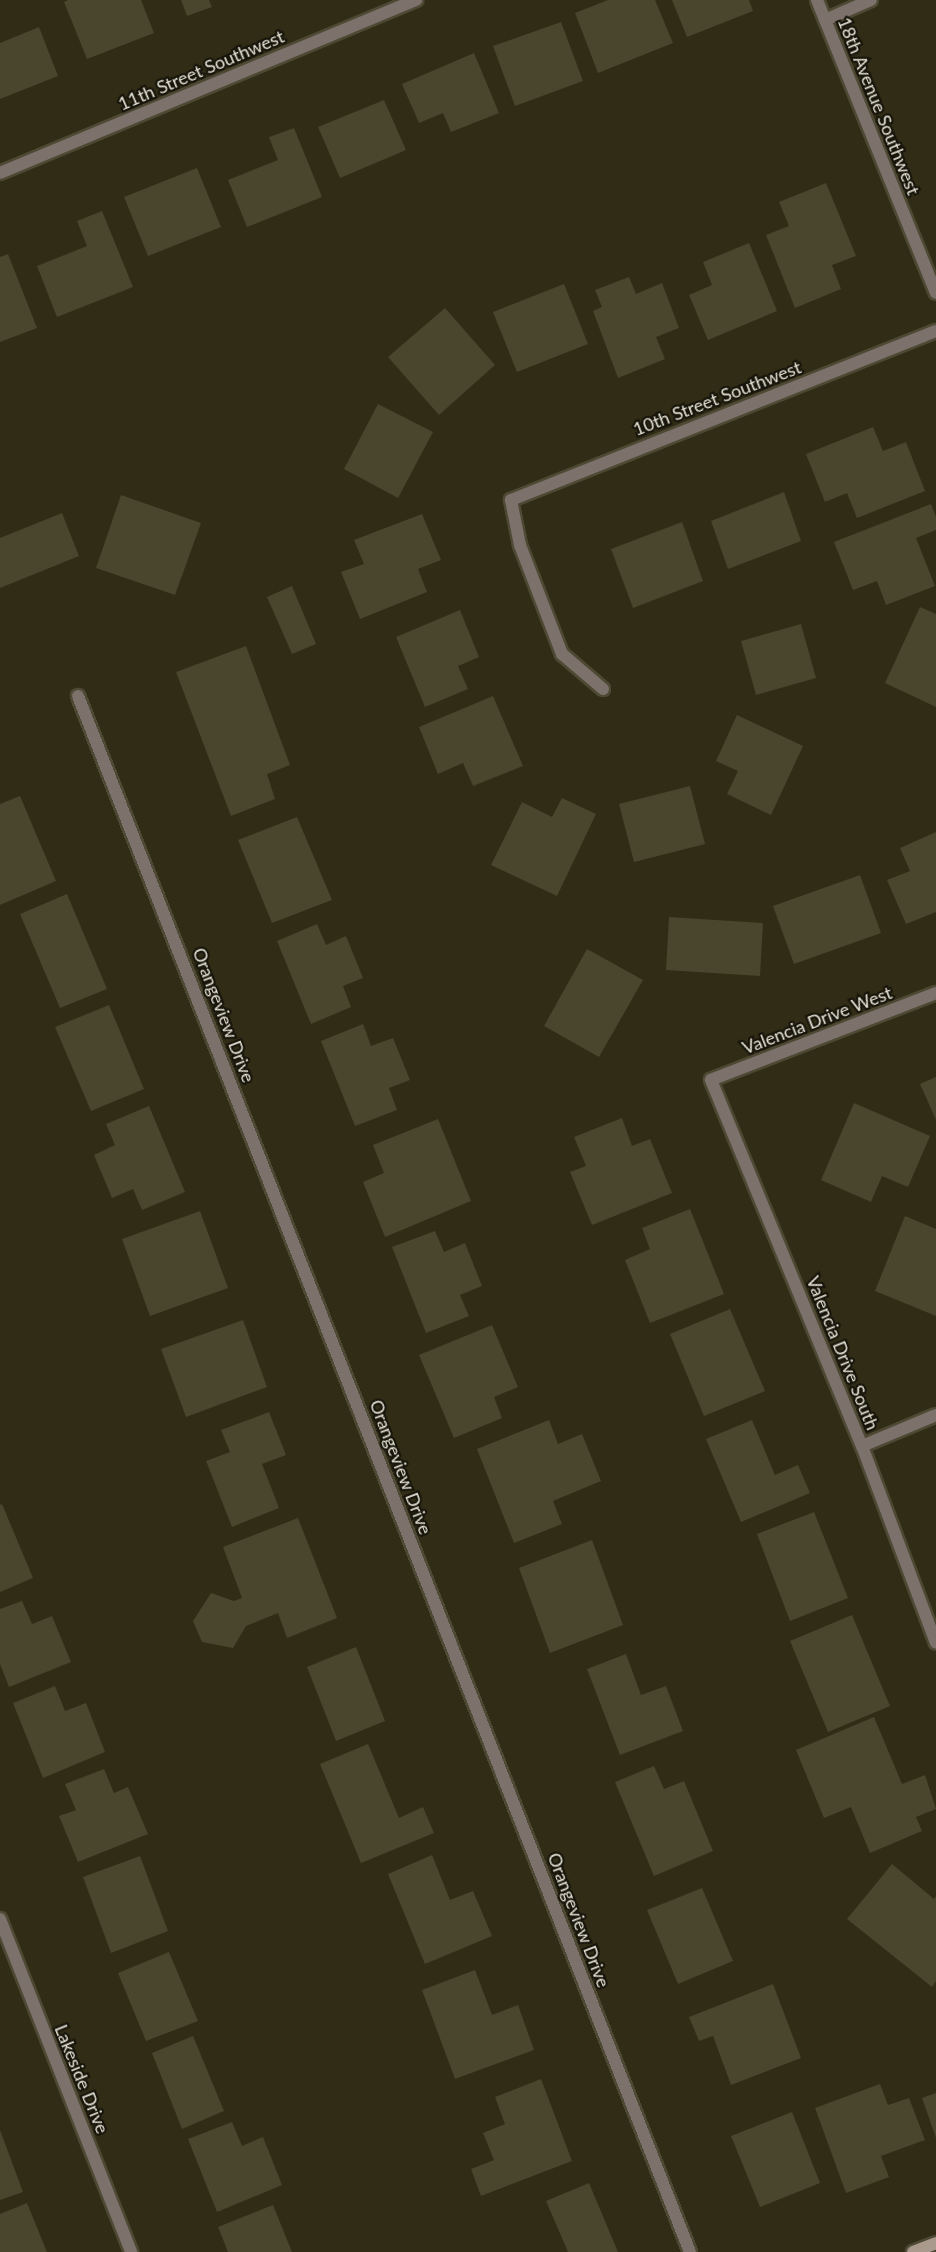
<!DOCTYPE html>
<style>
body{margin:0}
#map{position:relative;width:936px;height:2252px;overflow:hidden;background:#312c15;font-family:Lato,sans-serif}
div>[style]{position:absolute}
.building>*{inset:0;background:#4a452d}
.roads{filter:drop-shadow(2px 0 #4e4934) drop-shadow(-2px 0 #4e4934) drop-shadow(0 2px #4e4934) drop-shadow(0 -2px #4e4934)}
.street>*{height:12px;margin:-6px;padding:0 6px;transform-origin:6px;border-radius:6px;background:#7d726b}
.secondary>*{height:12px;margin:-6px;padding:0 6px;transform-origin:6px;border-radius:6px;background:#aa9a8e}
span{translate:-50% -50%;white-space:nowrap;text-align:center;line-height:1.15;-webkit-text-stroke:4.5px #17150b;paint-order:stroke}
.street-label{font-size:18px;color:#e6e3d5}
</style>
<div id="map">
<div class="building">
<i style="clip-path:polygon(68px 0,141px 0,154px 33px,87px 59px,64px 2px)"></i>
<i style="clip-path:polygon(181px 0,209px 0,212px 7px,187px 16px)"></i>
<i style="clip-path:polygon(608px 0,655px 0,673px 43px,598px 73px,575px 13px)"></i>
<i style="clip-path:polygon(672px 0,749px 0,753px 11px,687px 37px)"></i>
<i style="clip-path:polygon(561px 22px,583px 81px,515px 106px,493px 46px)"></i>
<i style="clip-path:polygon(39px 27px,58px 76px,0 99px,0 43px)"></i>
<i style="clip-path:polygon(474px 53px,499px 113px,451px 132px,443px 113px,419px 123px,402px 84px)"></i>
<i style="clip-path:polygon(384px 100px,406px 150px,340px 178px,318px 127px)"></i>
<i style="clip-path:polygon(294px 128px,322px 197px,247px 227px,228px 180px,278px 160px,269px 137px)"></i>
<i style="clip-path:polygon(197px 168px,221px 227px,148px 256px,124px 197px)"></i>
<i style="clip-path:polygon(826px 183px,856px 256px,832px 265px,841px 289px,795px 308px,766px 235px,789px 226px,779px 202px)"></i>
<i style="clip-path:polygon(102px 211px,133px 287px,57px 317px,37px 266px,87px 246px,77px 221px)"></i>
<i style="clip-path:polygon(749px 243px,777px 311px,708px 340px,689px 295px,712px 285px,703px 262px)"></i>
<i style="clip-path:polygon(8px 254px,37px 328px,0 342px,0 257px)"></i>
<i style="clip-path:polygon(629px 277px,636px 294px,662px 283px,679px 328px,656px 337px,665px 359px,618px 378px,593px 311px,602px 307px,595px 290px)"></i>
<i style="clip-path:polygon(564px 284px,588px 344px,517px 372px,493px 312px)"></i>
<i style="clip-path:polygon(445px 308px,495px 365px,439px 415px,388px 357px)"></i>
<i style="clip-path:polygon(378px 404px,433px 432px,398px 498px,344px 469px)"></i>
<i style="clip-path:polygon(873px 427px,883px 451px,906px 442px,925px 491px,857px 518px,847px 493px,825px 502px,806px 454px)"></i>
<i style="clip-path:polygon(784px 492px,801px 541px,728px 569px,711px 521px)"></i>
<i style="clip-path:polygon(121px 495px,201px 523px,175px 595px,96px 568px)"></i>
<i style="clip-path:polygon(931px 504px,936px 517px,936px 530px,916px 538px,935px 586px,886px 605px,877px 581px,853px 590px,834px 542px)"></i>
<i style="clip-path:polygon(62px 513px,79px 556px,0 588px,0 538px)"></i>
<i style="clip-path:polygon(422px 514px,441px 560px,418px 569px,427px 592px,360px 619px,341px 572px,364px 564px,354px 540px)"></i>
<i style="clip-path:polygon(682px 522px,703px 581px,633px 608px,611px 549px)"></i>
<i style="clip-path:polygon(292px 586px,316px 644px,292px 654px,267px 597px)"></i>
<i style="clip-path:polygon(920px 607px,936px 614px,936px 707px,885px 683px)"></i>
<i style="clip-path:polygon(460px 610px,479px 657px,458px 666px,468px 689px,425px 707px,396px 637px)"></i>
<i style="clip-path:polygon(801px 624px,816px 678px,756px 695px,741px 641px)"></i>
<i style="clip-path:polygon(246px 646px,290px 765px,267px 774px,275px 799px,231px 816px,176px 672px)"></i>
<i style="clip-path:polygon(493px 696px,523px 766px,473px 786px,463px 763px,438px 774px,419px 727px)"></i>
<i style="clip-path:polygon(737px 715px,803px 746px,771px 815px,727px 794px,738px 771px,716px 761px)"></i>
<i style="clip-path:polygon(690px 786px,705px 844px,634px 862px,619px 804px)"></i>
<i style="clip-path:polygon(20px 796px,56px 881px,0 905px,0 804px)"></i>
<i style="clip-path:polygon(562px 798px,596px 814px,557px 896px,491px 865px,522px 802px,552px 817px)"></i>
<i style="clip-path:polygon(297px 817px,332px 900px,272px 923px,238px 840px)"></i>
<i style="clip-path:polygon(936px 832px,936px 912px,906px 924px,887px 880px,910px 871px,900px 848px)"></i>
<i style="clip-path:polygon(860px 875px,881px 933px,794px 964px,773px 906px)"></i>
<i style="clip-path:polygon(67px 894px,107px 989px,60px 1008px,20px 914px)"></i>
<i style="clip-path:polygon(669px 917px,763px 923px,760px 976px,666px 970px)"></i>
<i style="clip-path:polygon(317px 924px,326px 945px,346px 936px,363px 978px,343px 986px,351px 1007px,311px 1024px,277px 941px)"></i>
<i style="clip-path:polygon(587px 949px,643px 980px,599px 1057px,544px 1026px)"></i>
<i style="clip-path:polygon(109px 1005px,144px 1089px,91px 1111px,55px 1027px)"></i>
<i style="clip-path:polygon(363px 1024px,371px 1046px,393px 1038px,410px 1080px,389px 1088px,397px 1110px,355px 1126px,321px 1041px)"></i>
<i style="clip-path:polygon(936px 1077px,936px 1120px,920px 1084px)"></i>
<i style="clip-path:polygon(854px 1103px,930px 1136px,908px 1187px,882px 1176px,871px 1202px,821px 1180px)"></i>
<i style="clip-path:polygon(149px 1106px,185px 1192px,142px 1210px,133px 1189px,112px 1198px,94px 1155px,115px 1145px,106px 1124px)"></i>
<i style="clip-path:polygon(622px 1118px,632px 1146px,650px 1139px,672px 1193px,592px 1225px,570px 1172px,586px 1166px,574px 1137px)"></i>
<i style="clip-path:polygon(438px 1119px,471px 1201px,385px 1237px,363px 1182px,384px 1173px,373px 1145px)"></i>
<i style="clip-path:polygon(690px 1209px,724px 1294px,650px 1323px,625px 1260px,650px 1249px,642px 1228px)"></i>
<i style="clip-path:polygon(200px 1211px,228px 1288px,150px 1316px,122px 1239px)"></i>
<i style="clip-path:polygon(905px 1216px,936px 1229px,936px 1316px,875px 1291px)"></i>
<i style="clip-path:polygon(435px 1231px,444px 1252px,465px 1243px,482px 1286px,460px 1295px,469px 1316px,426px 1333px,392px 1247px)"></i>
<i style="clip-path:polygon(730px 1309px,765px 1391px,704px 1416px,670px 1334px)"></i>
<i style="clip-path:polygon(243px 1320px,267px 1387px,186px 1417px,161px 1349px)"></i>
<i style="clip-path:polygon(492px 1325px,518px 1387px,494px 1397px,502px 1418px,454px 1438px,419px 1355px)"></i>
<i style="clip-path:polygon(269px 1412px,286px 1455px,262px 1464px,279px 1508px,232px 1527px,206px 1461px,230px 1452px,221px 1430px)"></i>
<i style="clip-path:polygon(549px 1420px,558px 1444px,582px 1434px,601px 1481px,553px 1501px,562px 1524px,514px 1543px,477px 1449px)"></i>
<i style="clip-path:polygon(752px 1420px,775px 1475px,798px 1465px,810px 1493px,741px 1522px,706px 1439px)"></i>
<i style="clip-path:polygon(2px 1504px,33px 1578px,0 1592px,0 1505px)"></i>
<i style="clip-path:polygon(814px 1512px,848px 1598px,790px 1621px,757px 1534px)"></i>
<i style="clip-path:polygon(298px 1518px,337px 1618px,287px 1638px,278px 1613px,246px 1626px,233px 1648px,202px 1642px,193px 1621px,211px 1593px,234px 1601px,242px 1598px,223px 1547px)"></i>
<i style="clip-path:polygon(592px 1540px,623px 1625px,550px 1653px,519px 1568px)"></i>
<i style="clip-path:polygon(22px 1601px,32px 1624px,52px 1616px,71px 1662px,9px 1687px,0 1664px,0 1609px)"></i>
<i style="clip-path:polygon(852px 1615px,890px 1706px,828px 1732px,790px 1641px)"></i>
<i style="clip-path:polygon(356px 1647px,385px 1721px,336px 1741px,307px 1667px)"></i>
<i style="clip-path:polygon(626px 1654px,641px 1695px,666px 1686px,683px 1731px,620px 1755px,587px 1669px)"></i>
<i style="clip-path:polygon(55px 1686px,65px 1711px,86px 1703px,105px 1752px,43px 1778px,13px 1703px)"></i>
<i style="clip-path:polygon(874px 1717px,902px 1784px,925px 1775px,936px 1809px,916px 1817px,922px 1831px,870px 1853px,851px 1807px,824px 1818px,796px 1750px)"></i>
<i style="clip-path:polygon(368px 1744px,399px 1818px,423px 1807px,434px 1833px,361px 1863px,320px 1764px)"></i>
<i style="clip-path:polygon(654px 1766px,664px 1789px,684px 1781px,713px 1851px,654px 1876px,615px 1782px)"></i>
<i style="clip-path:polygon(104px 1769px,114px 1793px,128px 1787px,148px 1834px,78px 1862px,59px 1816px,76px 1810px,65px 1784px)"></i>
<i style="clip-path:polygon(432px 1855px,450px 1900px,473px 1891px,492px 1936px,425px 1964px,388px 1874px)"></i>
<i style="clip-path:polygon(140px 1856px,168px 1931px,111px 1953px,83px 1877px)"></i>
<i style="clip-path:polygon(892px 1864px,934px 1899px,936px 1896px,936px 1981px,932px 1987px,847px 1919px)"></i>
<i style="clip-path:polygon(702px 1888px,733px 1961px,678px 1984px,647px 1910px)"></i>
<i style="clip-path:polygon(169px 1952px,198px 2021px,146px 2041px,118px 1973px)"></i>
<i style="clip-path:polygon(475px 1970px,492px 2015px,518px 2005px,534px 2050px,455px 2079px,422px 1990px)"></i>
<i style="clip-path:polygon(773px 1984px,801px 2058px,731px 2085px,713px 2036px,699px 2041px,689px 2017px)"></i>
<i style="clip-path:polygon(193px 2036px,224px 2111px,182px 2129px,152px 2053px)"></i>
<i style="clip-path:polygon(541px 2079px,572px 2161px,481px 2196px,471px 2169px,494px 2160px,483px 2133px,505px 2124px,495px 2097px)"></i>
<i style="clip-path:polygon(880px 2084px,888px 2105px,909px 2098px,925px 2140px,881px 2156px,889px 2177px,846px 2193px,815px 2108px)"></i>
<i style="clip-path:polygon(936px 2093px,936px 2138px,922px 2098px)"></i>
<i style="clip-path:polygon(792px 2112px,820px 2183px,760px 2207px,731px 2136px)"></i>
<i style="clip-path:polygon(232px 2122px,242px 2146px,263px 2137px,282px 2185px,217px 2212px,188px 2139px)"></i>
<i style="clip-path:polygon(0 2130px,23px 2192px,0 2200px)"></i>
<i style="clip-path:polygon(589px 2183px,618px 2252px,568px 2252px,546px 2201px)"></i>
<i style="clip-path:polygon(27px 2203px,47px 2252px,0 2252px,0 2214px)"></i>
<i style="clip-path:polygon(273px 2205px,292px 2252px,228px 2252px,218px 2227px)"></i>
</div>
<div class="roads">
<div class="street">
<i style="left:817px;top:0;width:316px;rotate:67.9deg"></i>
<i style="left:825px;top:20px;width:50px;rotate:-23.5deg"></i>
<i style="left:0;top:173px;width:451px;rotate:-22.6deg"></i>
<i style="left:603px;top:689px;width:54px;rotate:-139.5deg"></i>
<i style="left:562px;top:654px;width:117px;rotate:-111.1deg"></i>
<i style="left:520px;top:545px;width:46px;rotate:-101.3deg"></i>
<i style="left:511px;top:500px;width:457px;rotate:-21.7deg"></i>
<i style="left:78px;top:696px;width:1672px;rotate:68.53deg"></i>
<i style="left:936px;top:993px;width:241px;rotate:158.9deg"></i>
<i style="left:711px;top:1080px;width:396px;rotate:67.6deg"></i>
<i style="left:862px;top:1446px;width:210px;rotate:69.4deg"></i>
<i style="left:862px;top:1446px;width:80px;rotate:-22.7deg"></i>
<i style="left:0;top:1919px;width:358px;rotate:68.5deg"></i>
</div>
<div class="secondary">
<i style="left:913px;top:2252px;width:25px;rotate:-21deg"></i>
</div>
</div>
<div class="street-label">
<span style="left:201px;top:70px;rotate:-23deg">11th Street Southwest</span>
<span style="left:879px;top:106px;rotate:68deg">18th Avenue Southwest</span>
<span style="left:717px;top:398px;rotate:-21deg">10th Street Southwest</span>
<span style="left:224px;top:1015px;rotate:69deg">Orangeview Drive</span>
<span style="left:817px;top:1020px;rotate:-21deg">Valencia Drive West</span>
<span style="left:843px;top:1353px;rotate:68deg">Valencia Drive South</span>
<span style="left:401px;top:1467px;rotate:69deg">Orangeview Drive</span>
<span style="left:579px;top:1920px;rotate:69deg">Orangeview Drive</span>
<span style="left:82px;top:2079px;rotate:68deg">Lakeside Drive</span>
</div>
</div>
